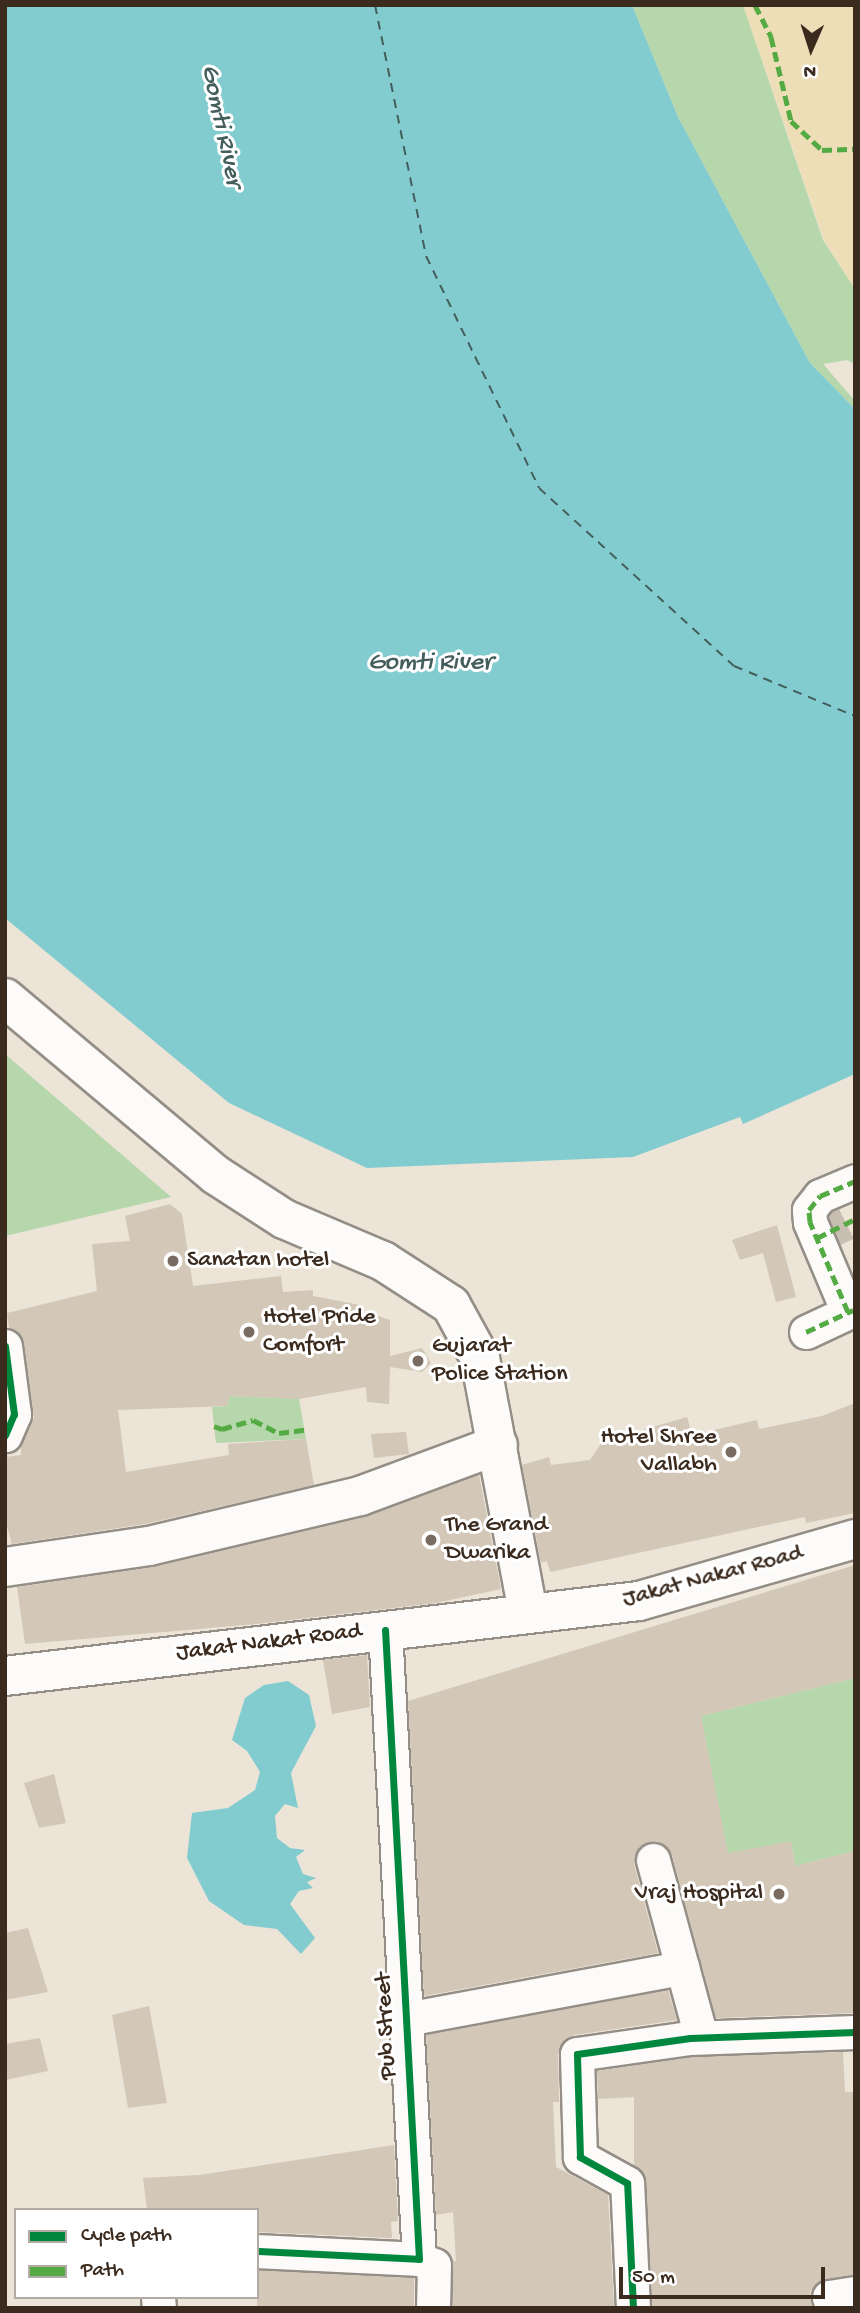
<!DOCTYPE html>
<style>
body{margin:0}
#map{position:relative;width:860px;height:2313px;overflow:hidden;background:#ebe4d7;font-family:"Gochi Hand",sans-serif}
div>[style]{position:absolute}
.green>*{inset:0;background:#b5d7ab}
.sand>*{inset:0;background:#eddeb8}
.water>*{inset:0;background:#82ccd0}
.ferry>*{height:2px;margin-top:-1px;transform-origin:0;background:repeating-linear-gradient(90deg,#445f5b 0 9px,transparent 0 16px)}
.building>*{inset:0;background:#d3c7b7}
.minor-tunnel>*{height:33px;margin-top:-16.5px;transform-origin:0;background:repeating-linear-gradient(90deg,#c8bfb2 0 33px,transparent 0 50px)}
.roads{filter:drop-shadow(2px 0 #948e86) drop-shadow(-2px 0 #948e86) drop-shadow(0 2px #948e86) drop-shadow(0 -2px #948e86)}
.minor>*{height:33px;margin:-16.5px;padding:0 16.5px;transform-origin:16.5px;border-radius:16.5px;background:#fcfbf9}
.major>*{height:38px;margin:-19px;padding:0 19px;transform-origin:19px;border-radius:19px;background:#fcfbf9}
.quiet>*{height:5px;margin-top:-2.5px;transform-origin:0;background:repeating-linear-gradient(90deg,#55ab43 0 10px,transparent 0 15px)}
.cycleway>*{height:7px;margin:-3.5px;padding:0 3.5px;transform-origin:3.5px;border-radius:3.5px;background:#00873e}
.dots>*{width:19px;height:19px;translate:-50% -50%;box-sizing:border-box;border:4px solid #fff;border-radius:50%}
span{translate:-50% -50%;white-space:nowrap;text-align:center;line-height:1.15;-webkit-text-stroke:6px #fff;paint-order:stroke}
.poi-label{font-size:24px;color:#3b2a1e}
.left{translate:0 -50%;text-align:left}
.right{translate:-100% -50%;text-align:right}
.street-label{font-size:24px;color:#3b2a1e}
.water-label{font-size:26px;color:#445f5b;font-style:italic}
.frame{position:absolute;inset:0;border:7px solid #3b2a1e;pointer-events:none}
.legend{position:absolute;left:14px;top:2208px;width:245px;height:91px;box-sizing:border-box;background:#fff;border:2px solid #b1aaa5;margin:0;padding:9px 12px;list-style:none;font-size:21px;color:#3b2a1e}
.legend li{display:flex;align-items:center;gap:14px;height:35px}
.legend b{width:35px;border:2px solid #b1aaa5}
.north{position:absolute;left:776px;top:14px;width:70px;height:70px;-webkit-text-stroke:5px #fff;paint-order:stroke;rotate:183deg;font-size:19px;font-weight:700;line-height:28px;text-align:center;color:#3b2a1e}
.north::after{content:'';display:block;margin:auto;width:24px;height:32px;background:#3b2a1e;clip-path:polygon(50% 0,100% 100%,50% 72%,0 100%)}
.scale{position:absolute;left:619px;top:2267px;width:206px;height:32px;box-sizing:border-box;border:4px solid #3b2a1e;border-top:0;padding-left:9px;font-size:21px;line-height:24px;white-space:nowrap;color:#3b2a1e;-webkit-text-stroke:5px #fff;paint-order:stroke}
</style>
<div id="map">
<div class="green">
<i style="clip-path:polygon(632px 5px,743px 5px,823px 240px,855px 289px,855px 364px,847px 360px,823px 364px,855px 401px,855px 409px,810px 363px,678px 117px)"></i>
<i style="clip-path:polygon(5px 1054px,171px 1197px,5px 1236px)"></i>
<i style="clip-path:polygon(229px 1396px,299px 1399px,306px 1439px,216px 1443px,212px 1407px,228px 1406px)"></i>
<i style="clip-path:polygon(855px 1678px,855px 1851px,795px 1866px,791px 1842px,728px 1856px,701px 1716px)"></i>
</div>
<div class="sand">
<i style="clip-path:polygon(743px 5px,855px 5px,855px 289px,824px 240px)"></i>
</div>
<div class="water">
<i style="clip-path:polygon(5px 5px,632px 5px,678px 117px,810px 363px,855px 409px,855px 1074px,743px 1124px,740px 1117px,633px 1157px,367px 1168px,229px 1103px,5px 918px)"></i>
<i style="clip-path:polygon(288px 1681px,309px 1695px,316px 1726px,291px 1773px,298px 1808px,285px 1804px,275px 1816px,277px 1838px,290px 1848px,305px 1850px,296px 1857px,303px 1874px,316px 1878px,307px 1882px,313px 1888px,299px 1891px,290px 1904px,315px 1938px,301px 1954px,277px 1929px,244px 1925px,209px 1901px,187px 1858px,192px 1813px,228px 1808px,255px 1790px,260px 1772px,247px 1751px,232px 1740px,245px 1698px,264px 1685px)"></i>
</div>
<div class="ferry">
<i style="left:375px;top:5px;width:256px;rotate:78.5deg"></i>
<i style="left:426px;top:256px;width:258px;rotate:64deg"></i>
<i style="left:539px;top:488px;width:264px;rotate:42.4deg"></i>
<i style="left:734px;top:666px;width:131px;rotate:22.5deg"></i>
</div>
<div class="building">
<i style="clip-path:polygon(170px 1204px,182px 1214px,193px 1286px,281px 1276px,283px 1292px,313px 1290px,313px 1296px,360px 1305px,362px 1311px,390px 1320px,390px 1356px,422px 1348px,431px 1363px,422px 1372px,390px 1367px,389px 1404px,367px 1402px,366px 1387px,299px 1399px,229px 1396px,228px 1406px,118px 1410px,126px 1472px,229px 1455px,228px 1444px,306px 1439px,314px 1485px,145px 1524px,12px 1544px,5px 1519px,5px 1457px,21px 1455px,21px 1445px,34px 1419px,24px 1343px,20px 1334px,9px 1328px,7px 1313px,97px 1291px,92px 1244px,130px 1241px,125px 1216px)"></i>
<i style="clip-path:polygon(777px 1225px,796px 1297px,776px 1302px,763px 1253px,740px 1260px,732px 1240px)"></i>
<i style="clip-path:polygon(855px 1403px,855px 1513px,806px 1523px,805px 1517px,550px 1572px,547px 1561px,541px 1563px,522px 1465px,549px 1457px,551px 1465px,590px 1460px,602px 1442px,687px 1417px,692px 1435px,757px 1420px,759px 1429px,822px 1416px)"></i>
<i style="clip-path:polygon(406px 1432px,409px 1454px,374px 1458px,371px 1434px)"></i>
<i style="clip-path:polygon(479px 1475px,501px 1589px,436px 1603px,256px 1624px,25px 1644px,17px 1587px,154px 1567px,365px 1517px)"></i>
<i style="clip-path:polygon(855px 1565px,855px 1678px,701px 1716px,728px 1853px,791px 1841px,795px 1866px,855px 1851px,855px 2013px,716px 2018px,672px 1855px,657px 1841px,639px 1847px,634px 1864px,658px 1953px,424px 1996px,408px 1701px)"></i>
<i style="clip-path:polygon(367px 1655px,370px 1707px,332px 1714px,323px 1660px)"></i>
<i style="clip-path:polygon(54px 1774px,66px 1823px,39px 1828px,24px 1783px)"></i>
<i style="clip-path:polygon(28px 1928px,48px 1992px,5px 2000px,5px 1933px)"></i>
<i style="clip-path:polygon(668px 1990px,677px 2020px,574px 2035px,565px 2039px,558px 2054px,559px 2102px,553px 2102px,556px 2167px,608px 2195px,614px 2308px,452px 2308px,452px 2261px,456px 2261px,453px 2212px,436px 2215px,426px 2035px)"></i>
<i style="clip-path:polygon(149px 2006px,167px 2103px,128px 2108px,112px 2015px)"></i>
<i style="clip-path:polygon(40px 2038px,48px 2071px,5px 2080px,5px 2044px)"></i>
<i style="clip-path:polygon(843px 2052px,845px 2092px,855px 2092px,855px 2274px,817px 2282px,810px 2292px,812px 2308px,652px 2308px,646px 2182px,634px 2165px,634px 2097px,598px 2099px,597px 2071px,692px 2057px)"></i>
<i style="clip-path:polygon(394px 2145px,398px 2221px,391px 2222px,392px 2238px,257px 2232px,257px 2210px,147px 2210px,143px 2178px,199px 2175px)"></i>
<i style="clip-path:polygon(257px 2270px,414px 2278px,414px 2308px,257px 2308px)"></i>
</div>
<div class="minor-tunnel">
<i style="left:817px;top:1238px;width:42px;rotate:-26.6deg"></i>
</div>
<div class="roads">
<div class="minor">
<i style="left:848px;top:1312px;width:98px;rotate:-112.9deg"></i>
<i style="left:810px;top:1222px;width:12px;rotate:-95deg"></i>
<i style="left:809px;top:1210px;width:18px;rotate:-52deg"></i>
<i style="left:820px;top:1196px;width:38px;rotate:-23deg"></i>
<i style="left:806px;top:1332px;width:54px;rotate:-25.1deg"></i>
<i style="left:5px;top:1346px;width:69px;rotate:82.5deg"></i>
<i style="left:14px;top:1414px;width:23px;rotate:113deg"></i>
<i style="left:653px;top:1860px;width:183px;rotate:74.8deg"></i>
<i style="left:406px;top:2019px;width:281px;rotate:-10.5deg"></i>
<i style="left:257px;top:2251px;width:162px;rotate:2.8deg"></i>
<i style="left:419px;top:2259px;width:630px;rotate:-93.09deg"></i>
<i style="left:419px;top:2259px;width:16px;rotate:22deg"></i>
<i style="left:434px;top:2265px;width:43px;rotate:91.3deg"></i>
<i style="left:158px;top:2297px;width:11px;rotate:85deg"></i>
<i style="left:633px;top:2308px;width:125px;rotate:-92.7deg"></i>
<i style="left:627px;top:2183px;width:54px;rotate:-151deg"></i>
<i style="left:580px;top:2157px;width:103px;rotate:-91.7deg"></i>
<i style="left:577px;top:2054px;width:114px;rotate:-8.1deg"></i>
<i style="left:690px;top:2038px;width:165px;rotate:-2.1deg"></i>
<i style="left:832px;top:2308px;width:11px;rotate:-105deg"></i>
<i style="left:829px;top:2297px;width:26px;rotate:-9deg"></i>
</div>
<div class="major">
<i style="left:5px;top:998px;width:275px;rotate:40deg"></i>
<i style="left:216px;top:1175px;width:81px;rotate:32.9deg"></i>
<i style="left:284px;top:1219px;width:108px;rotate:23deg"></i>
<i style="left:383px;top:1261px;width:81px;rotate:32.9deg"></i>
<i style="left:451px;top:1305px;width:60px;rotate:61.3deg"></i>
<i style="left:480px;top:1358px;width:259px;rotate:79.3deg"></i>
<i style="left:5px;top:1567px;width:146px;rotate:-8.3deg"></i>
<i style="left:149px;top:1546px;width:217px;rotate:-13.3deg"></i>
<i style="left:360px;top:1496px;width:147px;rotate:-20.3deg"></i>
<i style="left:5px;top:1676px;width:638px;rotate:-6.75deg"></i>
<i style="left:639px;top:1601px;width:225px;rotate:-16deg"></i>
</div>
</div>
<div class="quiet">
<i style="left:755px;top:5px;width:36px;rotate:63deg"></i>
<i style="left:771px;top:37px;width:86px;rotate:76.6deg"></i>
<i style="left:791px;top:121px;width:42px;rotate:43.1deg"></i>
<i style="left:822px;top:150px;width:33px;rotate:-2deg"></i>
<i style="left:817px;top:1238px;width:42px;rotate:-26.6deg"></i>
<i style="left:848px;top:1312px;width:98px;rotate:-112.9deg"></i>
<i style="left:810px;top:1222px;width:12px;rotate:-95deg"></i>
<i style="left:809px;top:1210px;width:18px;rotate:-52deg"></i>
<i style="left:820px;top:1196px;width:38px;rotate:-23deg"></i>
<i style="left:806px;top:1332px;width:52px;rotate:-25.1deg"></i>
<i style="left:214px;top:1426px;width:9px;rotate:21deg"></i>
<i style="left:222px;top:1429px;width:32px;rotate:-16deg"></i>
<i style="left:253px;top:1420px;width:29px;rotate:27deg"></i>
<i style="left:279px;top:1433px;width:26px;rotate:-7deg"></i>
</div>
<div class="cycleway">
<i style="left:5px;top:1346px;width:69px;rotate:82.5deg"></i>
<i style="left:14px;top:1414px;width:23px;rotate:113deg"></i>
<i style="left:257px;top:2251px;width:162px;rotate:2.8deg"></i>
<i style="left:419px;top:2259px;width:630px;rotate:-93.09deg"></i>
<i style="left:633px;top:2308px;width:125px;rotate:-92.7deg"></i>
<i style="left:627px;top:2183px;width:54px;rotate:-151deg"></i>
<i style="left:580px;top:2157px;width:103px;rotate:-91.7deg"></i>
<i style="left:577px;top:2054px;width:114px;rotate:-8.1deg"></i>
<i style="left:690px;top:2038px;width:165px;rotate:-2.1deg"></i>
</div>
<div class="dots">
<i style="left:173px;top:1261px;background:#796b5f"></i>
<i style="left:249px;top:1332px;background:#796b5f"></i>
<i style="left:418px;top:1361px;background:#796b5f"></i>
<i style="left:731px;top:1452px;background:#796b5f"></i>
<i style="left:431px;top:1540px;background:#796b5f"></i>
<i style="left:779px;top:1894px;background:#796b5f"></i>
</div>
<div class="poi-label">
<span class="left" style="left:187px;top:1261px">Sanatan hotel</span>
<span class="left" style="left:263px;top:1332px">Hotel Pride<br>Comfort</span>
<span class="left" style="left:432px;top:1361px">Gujarat<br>Police Station</span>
<span class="right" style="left:717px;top:1452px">Hotel Shree<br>Vallabh</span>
<span class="left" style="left:445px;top:1540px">The Grand<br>Dwarika</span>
<span class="right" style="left:763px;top:1894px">Vraj Hospital</span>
</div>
<div class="street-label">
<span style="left:713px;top:1577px;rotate:-15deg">Jakat Nakar Road</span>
<span style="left:269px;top:1643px;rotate:-7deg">Jakat Nakat Road</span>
<span style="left:387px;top:2026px;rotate:-93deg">Pub Street</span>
</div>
<div class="water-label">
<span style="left:220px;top:126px;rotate:78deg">Gomti River</span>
<span style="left:430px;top:664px">Gomti River</span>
</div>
<div class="frame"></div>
<ul class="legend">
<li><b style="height:9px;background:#00873e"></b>Cycle path</li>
<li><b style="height:9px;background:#55ab43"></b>Path</li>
</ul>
<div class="north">N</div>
<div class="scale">50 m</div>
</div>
